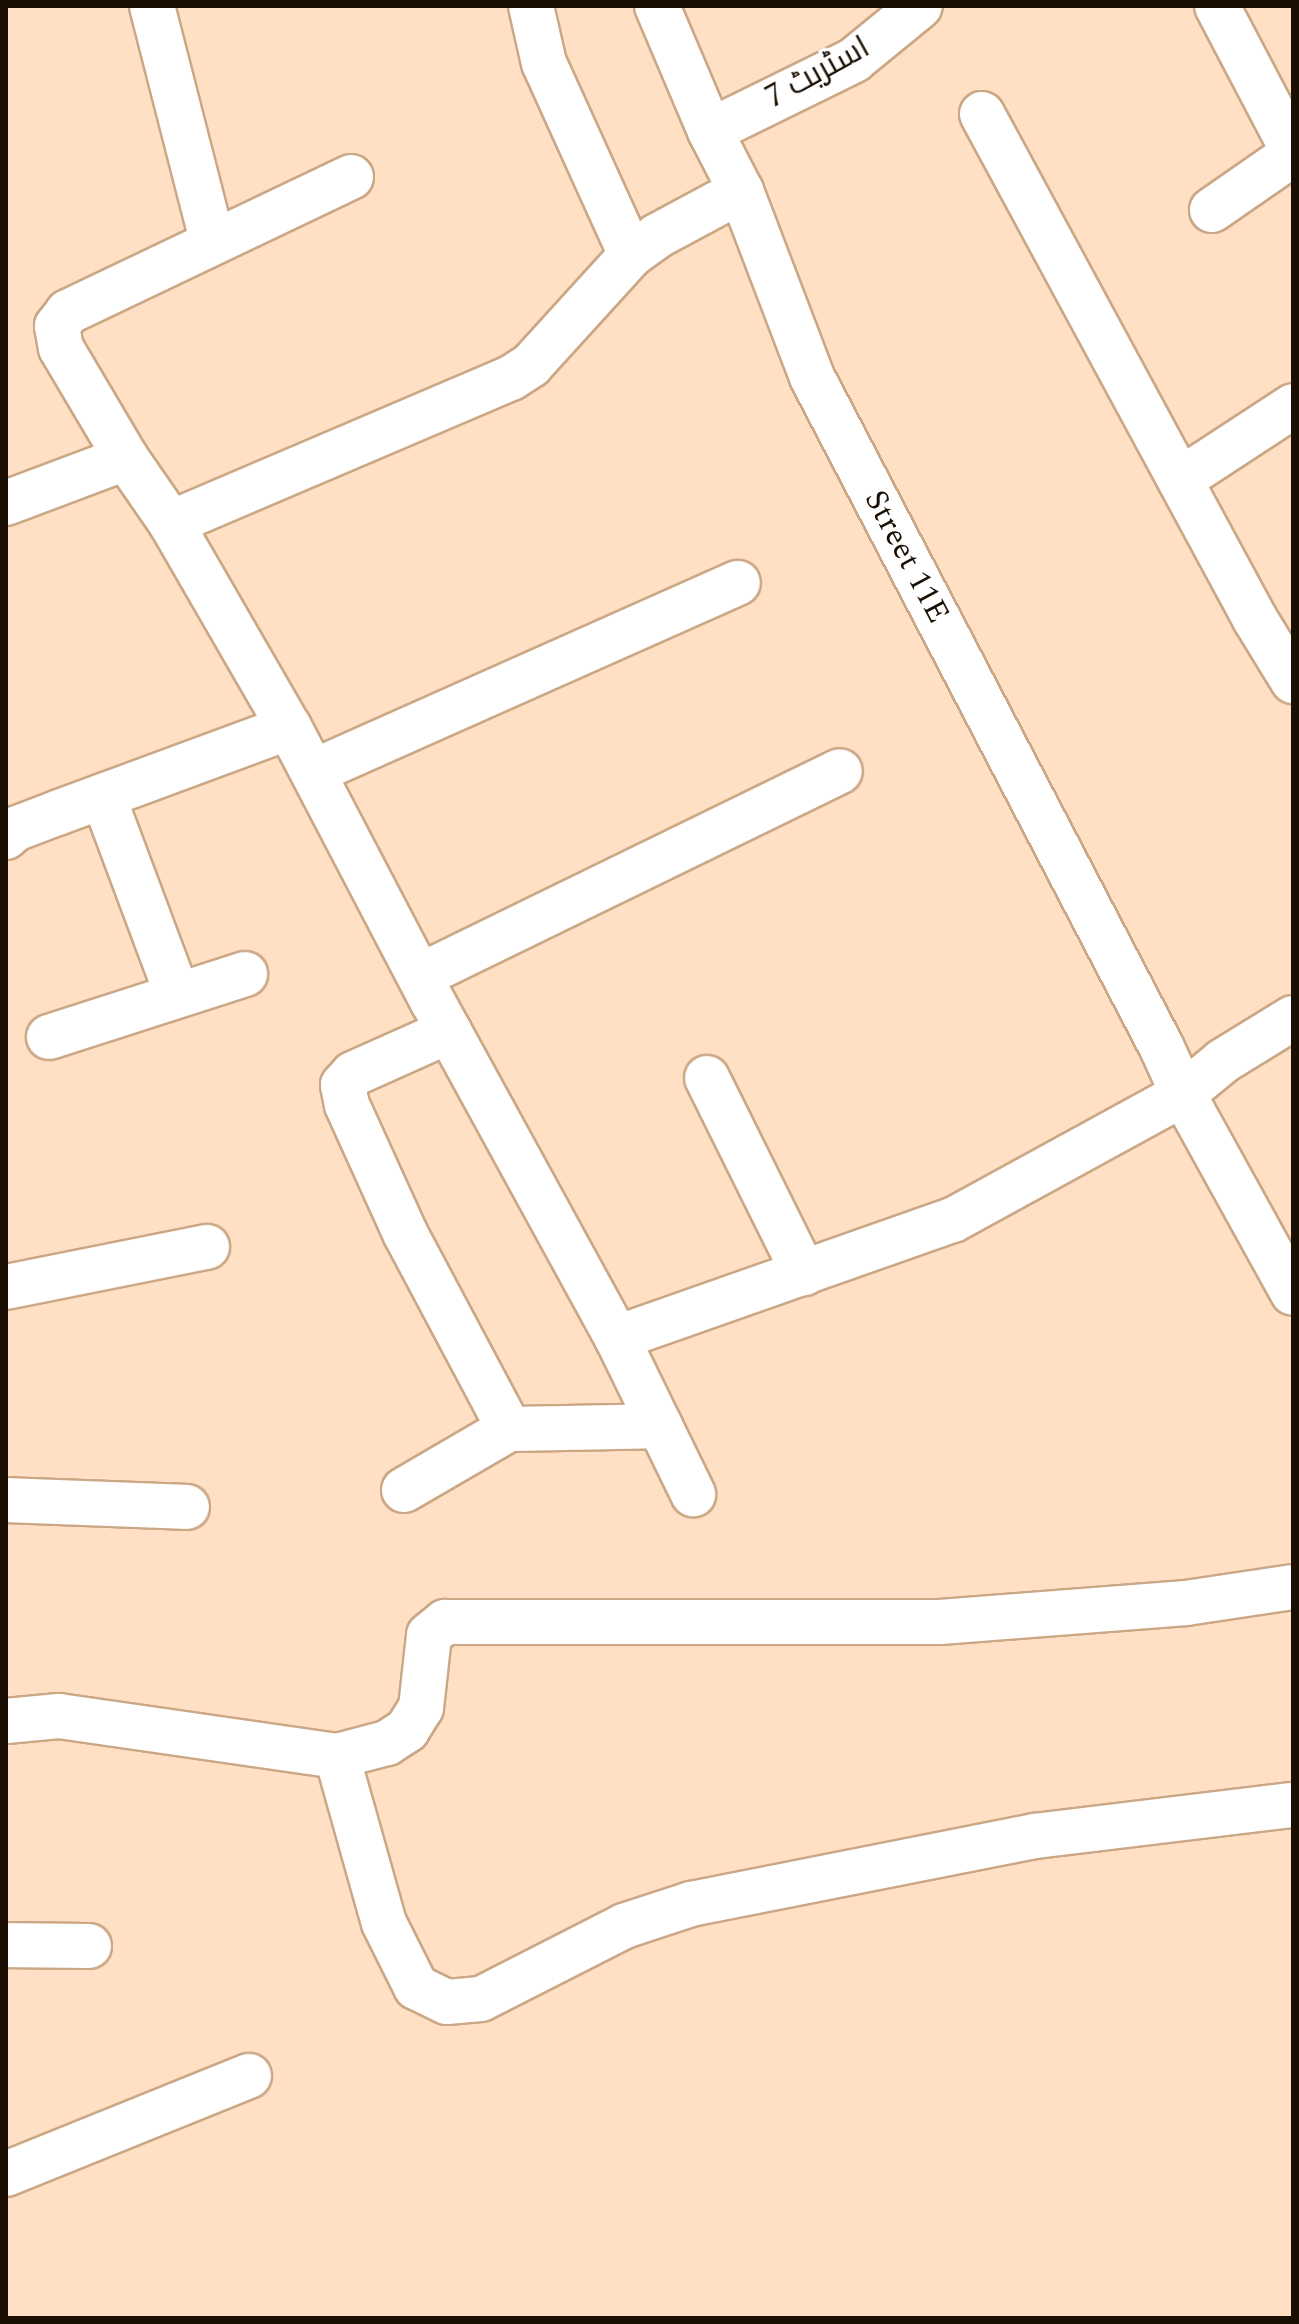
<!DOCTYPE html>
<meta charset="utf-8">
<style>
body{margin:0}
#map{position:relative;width:1299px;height:2324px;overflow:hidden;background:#ffe0c4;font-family:Spectral,Cairo,serif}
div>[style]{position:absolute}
.roads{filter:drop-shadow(2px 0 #cba785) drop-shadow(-2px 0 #cba785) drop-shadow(0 2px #cba785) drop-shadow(0 -2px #cba785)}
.minor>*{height:44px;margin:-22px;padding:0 22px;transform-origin:22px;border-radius:22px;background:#fff}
span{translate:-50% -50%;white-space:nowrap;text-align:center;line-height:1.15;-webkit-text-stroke:6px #fff;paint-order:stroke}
.street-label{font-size:32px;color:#1b0f03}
.frame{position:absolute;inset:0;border:8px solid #1b0f03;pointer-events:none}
</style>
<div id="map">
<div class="roads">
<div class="minor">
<i style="left:152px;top:6px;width:242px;rotate:75.6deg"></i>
<i style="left:531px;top:6px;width:58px;rotate:77.2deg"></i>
<i style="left:544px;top:63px;width:211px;rotate:65.6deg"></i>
<i style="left:657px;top:6px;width:136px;rotate:67deg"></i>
<i style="left:710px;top:131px;width:68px;rotate:62.7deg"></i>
<i style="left:741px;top:191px;width:199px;rotate:69.1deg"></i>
<i style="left:812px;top:377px;width:757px;rotate:62.45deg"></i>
<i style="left:1162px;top:1048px;width:51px;rotate:65.5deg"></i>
<i style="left:1183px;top:1094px;width:227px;rotate:61.1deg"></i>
<i style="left:1217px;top:6px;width:164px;rotate:62.3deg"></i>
<i style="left:982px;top:114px;width:574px;rotate:61.6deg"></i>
<i style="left:1255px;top:619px;width:73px;rotate:58.5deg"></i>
<i style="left:710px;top:131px;width:161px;rotate:-26.2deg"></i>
<i style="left:854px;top:60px;width:85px;rotate:-39.3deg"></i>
<i style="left:351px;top:177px;width:314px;rotate:154.5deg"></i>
<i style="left:68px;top:312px;width:18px;rotate:128deg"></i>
<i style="left:57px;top:326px;width:22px;rotate:80deg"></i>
<i style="left:61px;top:348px;width:128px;rotate:59.4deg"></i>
<i style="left:126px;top:458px;width:79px;rotate:55.3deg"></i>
<i style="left:171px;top:523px;width:236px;rotate:60deg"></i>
<i style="left:289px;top:727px;width:310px;rotate:62.4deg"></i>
<i style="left:433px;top:1002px;width:383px;rotate:61.3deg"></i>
<i style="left:617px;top:1338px;width:174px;rotate:64deg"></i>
<i style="left:1212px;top:210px;width:98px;rotate:-34.7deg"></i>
<i style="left:1180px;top:480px;width:135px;rotate:-33.2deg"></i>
<i style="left:6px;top:503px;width:128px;rotate:-20.6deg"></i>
<i style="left:171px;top:523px;width:370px;rotate:-23.1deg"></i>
<i style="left:511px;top:378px;width:24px;rotate:-33deg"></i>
<i style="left:531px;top:365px;width:149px;rotate:-47.7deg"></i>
<i style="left:631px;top:255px;width:32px;rotate:-36deg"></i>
<i style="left:657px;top:236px;width:95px;rotate:-28.2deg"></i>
<i style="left:313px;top:772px;width:465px;rotate:-24deg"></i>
<i style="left:103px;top:796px;width:211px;rotate:69.5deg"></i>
<i style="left:6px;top:837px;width:12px;rotate:-42deg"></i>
<i style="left:15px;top:829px;width:45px;rotate:-20.9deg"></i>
<i style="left:57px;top:813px;width:247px;rotate:-20.3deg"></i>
<i style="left:420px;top:976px;width:467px;rotate:-26deg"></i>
<i style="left:449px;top:1031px;width:105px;rotate:155.9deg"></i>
<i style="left:353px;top:1074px;width:15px;rotate:132deg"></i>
<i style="left:343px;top:1085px;width:20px;rotate:79deg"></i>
<i style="left:347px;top:1105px;width:141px;rotate:65.6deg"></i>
<i style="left:405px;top:1233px;width:222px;rotate:62deg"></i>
<i style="left:49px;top:1037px;width:206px;rotate:-17.8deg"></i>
<i style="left:707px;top:1078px;width:218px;rotate:63.6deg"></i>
<i style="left:6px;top:1287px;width:205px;rotate:-11.3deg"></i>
<i style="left:617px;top:1338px;width:356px;rotate:-19.4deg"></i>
<i style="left:953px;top:1220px;width:262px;rotate:-28.7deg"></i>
<i style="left:1183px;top:1094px;width:52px;rotate:-39.5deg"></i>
<i style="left:1223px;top:1061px;width:82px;rotate:-31.6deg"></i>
<i style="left:404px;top:1490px;width:121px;rotate:-30.2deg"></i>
<i style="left:509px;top:1429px;width:151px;rotate:-1.1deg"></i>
<i style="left:6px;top:1500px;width:181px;rotate:2.2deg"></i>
<i style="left:6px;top:1721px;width:53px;rotate:-5.4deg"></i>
<i style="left:59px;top:1716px;width:281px;rotate:8.2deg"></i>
<i style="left:337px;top:1756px;width:52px;rotate:-14.6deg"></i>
<i style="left:387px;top:1743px;width:24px;rotate:-33deg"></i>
<i style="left:407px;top:1730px;width:26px;rotate:-58deg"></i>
<i style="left:421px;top:1708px;width:73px;rotate:-83.7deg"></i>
<i style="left:429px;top:1635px;width:21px;rotate:-39deg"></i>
<i style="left:445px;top:1622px;width:495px"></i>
<i style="left:940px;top:1622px;width:247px;rotate:-4.4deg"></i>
<i style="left:1186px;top:1603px;width:108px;rotate:-8.5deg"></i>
<i style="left:337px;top:1756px;width:173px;rotate:74.3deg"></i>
<i style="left:384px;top:1923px;width:72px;rotate:63.4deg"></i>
<i style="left:416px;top:1987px;width:34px;rotate:26deg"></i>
<i style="left:447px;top:2002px;width:34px;rotate:-5deg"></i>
<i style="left:481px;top:1999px;width:161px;rotate:-27deg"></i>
<i style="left:624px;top:1926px;width:71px;rotate:-18.2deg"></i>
<i style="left:691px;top:1904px;width:351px;rotate:-11.2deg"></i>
<i style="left:1035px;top:1836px;width:260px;rotate:-6.9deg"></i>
<i style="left:6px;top:1945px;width:83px;rotate:0.7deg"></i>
<i style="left:6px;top:2174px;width:262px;rotate:-22deg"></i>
</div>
</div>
<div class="street-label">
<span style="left:818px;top:73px;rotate:-29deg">اسٹریٹ 7</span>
<span style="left:906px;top:557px;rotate:62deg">Street 11E</span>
</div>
<div class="frame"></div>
</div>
